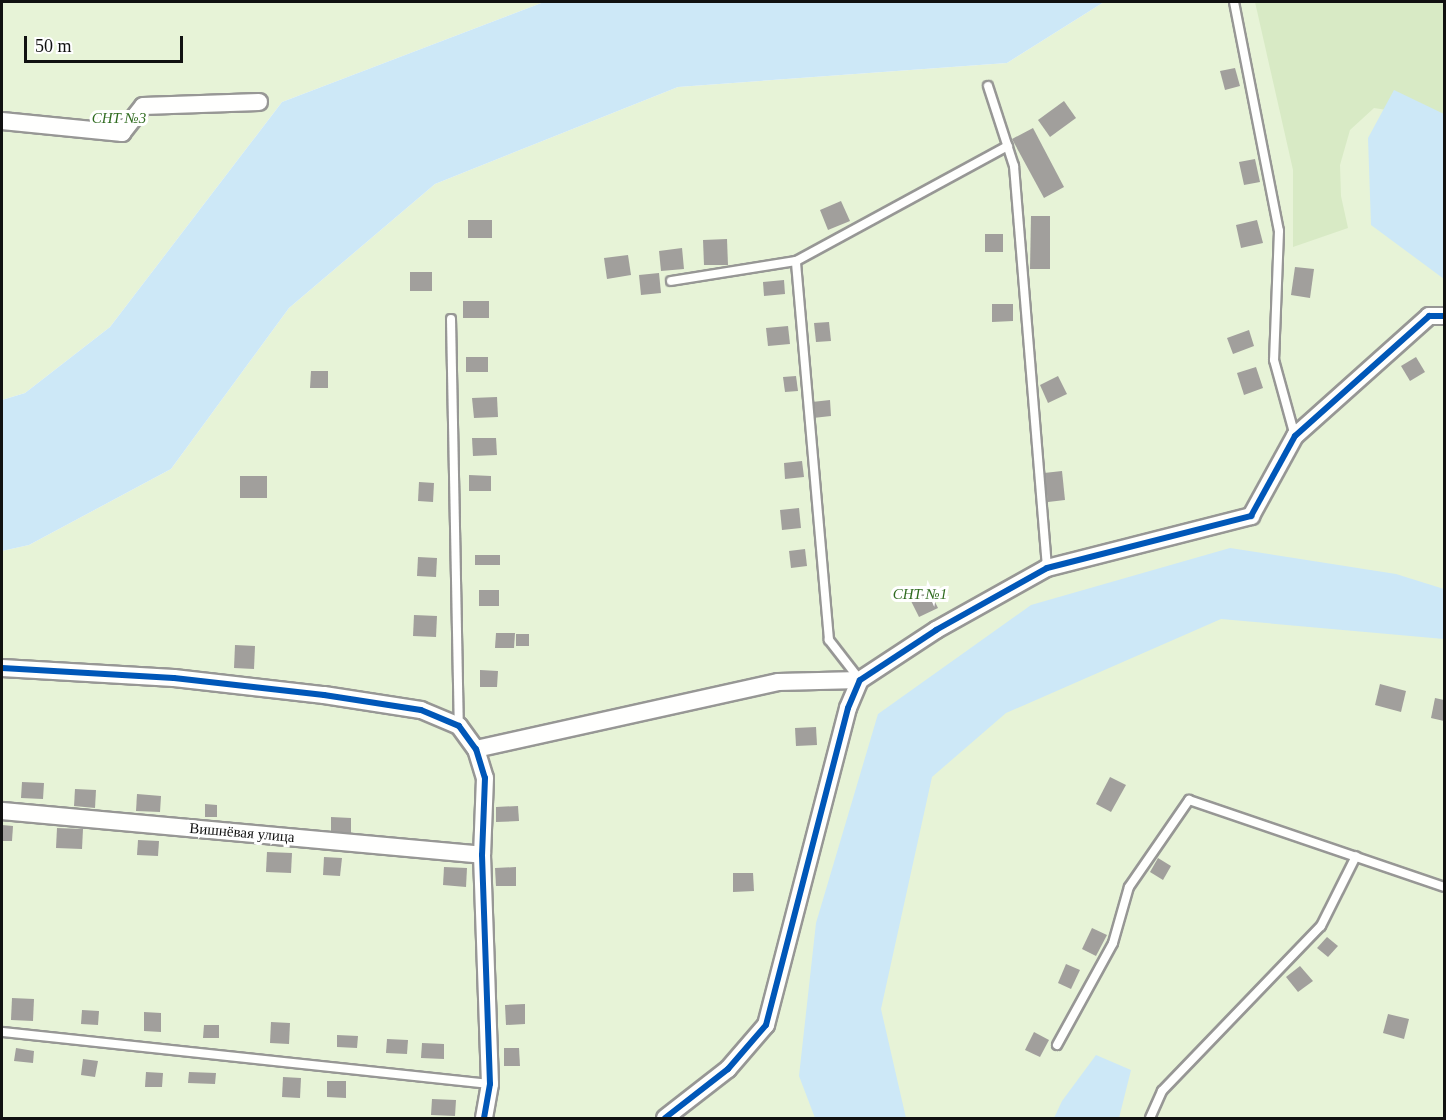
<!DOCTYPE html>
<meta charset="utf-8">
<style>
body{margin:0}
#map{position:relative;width:1446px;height:1120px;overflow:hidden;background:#fdfcf7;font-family:Georgia,serif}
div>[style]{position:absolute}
.green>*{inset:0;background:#e7f3d7}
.forest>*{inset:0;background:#d8eac5}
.water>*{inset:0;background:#cde8f7}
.building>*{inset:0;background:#a19f9c}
.roads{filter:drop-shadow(2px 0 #979795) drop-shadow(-2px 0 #979795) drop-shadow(0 2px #979795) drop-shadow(0 -2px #979795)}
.lane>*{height:8px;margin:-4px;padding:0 4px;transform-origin:4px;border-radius:4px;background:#fffffe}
.street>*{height:16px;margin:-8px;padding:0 8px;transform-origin:8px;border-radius:8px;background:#fffffe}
.cycleway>*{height:6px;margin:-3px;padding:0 3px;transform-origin:3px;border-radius:3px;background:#0057b8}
span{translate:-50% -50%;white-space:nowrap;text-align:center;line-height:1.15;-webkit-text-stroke:6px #fff;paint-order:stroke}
.park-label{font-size:15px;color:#2f6b1f;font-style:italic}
.street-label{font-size:15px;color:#111}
.frame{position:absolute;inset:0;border:3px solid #111;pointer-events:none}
.scale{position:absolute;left:24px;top:36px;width:159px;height:27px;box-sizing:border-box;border:3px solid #111;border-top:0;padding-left:8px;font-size:18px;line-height:21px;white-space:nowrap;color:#111;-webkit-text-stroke:4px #fff;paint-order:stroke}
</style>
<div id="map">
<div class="green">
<i style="clip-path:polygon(2px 2px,544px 2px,282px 102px,110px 327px,25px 393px,2px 400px)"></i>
<i style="clip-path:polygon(1104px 2px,1444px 2px,1444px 1118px,2px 1118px,2px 551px,29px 545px,171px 469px,289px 308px,435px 184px,678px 87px,1007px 63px)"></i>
</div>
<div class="forest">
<i style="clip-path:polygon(1255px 2px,1444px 2px,1444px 119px,1374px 108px,1350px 130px,1340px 165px,1341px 196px,1348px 228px,1293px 247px,1293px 170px)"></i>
</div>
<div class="water">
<i style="clip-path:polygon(544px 2px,1104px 2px,1007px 63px,678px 87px,435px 184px,289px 308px,171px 469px,29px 545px,2px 551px,2px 400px,25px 393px,110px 327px,282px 102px)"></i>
<i style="clip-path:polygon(1394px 90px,1444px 114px,1444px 279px,1371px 225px,1368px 138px)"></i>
<i style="clip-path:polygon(1230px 548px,1396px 574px,1444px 589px,1444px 639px,1221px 619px,1006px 713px,932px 777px,881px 1009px,906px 1118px,815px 1118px,799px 1076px,816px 923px,878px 714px,1031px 605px)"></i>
<i style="clip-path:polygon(1096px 1055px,1131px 1070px,1119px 1118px,1054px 1118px,1062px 1101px)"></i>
</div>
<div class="building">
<i style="clip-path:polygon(1235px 68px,1240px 86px,1225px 90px,1220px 71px)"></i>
<i style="clip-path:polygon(1064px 101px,1076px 118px,1050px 137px,1038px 120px)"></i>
<i style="clip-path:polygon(1033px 128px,1064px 187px,1044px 198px,1012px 139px)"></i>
<i style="clip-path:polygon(1255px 159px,1260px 182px,1244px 185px,1239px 162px)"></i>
<i style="clip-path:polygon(841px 201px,850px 221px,828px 230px,820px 210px)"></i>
<i style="clip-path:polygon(1031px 216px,1050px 216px,1050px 269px,1030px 269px)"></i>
<i style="clip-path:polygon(468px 220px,492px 220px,492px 238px,468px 238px)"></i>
<i style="clip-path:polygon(1257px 220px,1263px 243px,1241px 248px,1236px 225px)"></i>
<i style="clip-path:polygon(985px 234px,1003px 234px,1003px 252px,985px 252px)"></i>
<i style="clip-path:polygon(727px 239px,728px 265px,704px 265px,703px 240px)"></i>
<i style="clip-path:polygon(682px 248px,684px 269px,661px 271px,659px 251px)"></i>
<i style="clip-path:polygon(628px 255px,631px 275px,607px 279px,604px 258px)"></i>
<i style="clip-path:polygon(1295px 267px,1314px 269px,1310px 298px,1291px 295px)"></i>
<i style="clip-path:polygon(410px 272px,432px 272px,432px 291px,410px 291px)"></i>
<i style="clip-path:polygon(659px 273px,661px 293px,641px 295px,639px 275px)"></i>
<i style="clip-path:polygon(784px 280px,785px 294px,764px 296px,763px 282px)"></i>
<i style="clip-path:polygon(463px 301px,489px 301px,489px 318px,463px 318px)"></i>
<i style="clip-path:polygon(992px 304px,1013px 304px,1013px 321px,992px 322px)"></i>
<i style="clip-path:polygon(829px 322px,831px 341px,816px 342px,814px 323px)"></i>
<i style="clip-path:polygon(788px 326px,790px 344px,768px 346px,766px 328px)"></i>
<i style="clip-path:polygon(1249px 330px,1254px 346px,1233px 354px,1227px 338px)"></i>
<i style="clip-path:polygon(466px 357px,488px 357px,488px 372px,466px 372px)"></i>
<i style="clip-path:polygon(1416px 357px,1425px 372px,1410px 381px,1401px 366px)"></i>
<i style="clip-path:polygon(1256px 367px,1263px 388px,1244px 395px,1237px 373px)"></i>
<i style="clip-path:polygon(311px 371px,328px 371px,328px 388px,310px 388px)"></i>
<i style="clip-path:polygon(796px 376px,798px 391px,785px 392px,783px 377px)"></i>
<i style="clip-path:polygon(1058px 376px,1067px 394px,1048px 403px,1040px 385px)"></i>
<i style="clip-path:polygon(497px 397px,498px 417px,474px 418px,472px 398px)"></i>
<i style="clip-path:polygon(830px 400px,831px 416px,813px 418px,812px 402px)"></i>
<i style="clip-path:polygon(472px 438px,496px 438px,497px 455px,473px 456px)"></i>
<i style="clip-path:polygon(802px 461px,804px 477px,785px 479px,784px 463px)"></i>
<i style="clip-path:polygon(1062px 471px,1065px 500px,1048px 502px,1044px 473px)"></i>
<i style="clip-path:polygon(469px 475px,491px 476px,491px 491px,469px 491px)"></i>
<i style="clip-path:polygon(240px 476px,267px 476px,267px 498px,240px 498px)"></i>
<i style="clip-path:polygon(419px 482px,434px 483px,433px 502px,418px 501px)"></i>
<i style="clip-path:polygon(799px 508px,801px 528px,782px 530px,780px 510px)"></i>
<i style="clip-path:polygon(805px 549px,807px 566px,791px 568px,789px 551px)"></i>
<i style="clip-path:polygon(475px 555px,500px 555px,500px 565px,475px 565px)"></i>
<i style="clip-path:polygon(418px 557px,437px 558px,436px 577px,417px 576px)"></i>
<i style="clip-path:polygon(479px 590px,499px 590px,499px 606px,479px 606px)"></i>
<i style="clip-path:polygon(929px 590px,938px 608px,919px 617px,910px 599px)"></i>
<i style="clip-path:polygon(414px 615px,437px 616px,436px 637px,413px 636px)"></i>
<i style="clip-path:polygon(496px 633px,515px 633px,514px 648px,495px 648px)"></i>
<i style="clip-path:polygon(516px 634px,529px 634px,529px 646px,516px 646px)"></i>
<i style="clip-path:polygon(235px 645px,255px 646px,254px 669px,234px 668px)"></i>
<i style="clip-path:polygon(480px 670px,498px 671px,497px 687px,480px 687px)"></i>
<i style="clip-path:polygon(1380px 684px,1406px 691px,1401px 712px,1375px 705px)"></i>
<i style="clip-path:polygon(1435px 698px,1444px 700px,1444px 721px,1431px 718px)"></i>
<i style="clip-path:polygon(816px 727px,817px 745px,796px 746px,795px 728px)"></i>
<i style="clip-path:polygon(1110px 777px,1126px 785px,1111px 812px,1096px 804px)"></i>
<i style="clip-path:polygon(22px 782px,44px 783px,43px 799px,21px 798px)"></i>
<i style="clip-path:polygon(75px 789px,96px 790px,95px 808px,74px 806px)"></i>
<i style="clip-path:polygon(137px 794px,161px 796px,160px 812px,136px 811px)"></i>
<i style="clip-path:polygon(205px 804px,217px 805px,217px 817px,205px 817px)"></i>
<i style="clip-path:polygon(518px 806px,519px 821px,496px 822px,496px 807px)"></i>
<i style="clip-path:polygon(331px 817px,351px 818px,351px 833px,331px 831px)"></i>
<i style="clip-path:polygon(2px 825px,13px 826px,12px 841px,2px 841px)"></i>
<i style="clip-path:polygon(57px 828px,83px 829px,82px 849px,56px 848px)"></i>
<i style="clip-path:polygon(138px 840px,159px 841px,158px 856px,137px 855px)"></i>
<i style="clip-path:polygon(267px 852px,292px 853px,291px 873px,266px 872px)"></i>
<i style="clip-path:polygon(324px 857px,342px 858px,340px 876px,323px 875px)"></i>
<i style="clip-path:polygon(1158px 858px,1171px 866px,1163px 880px,1150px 872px)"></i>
<i style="clip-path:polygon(444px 867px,467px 868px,466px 887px,443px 885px)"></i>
<i style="clip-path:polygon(516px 867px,516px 886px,496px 886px,495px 868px)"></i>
<i style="clip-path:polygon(733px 873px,753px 873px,754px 891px,733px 892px)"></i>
<i style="clip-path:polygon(1092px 928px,1107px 935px,1096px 956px,1082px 949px)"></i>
<i style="clip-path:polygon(1327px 937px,1338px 946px,1328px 957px,1317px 948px)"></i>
<i style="clip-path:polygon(1066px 964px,1080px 970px,1071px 989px,1058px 983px)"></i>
<i style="clip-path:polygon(1300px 966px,1313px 981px,1298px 992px,1286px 977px)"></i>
<i style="clip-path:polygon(12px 998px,34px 999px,33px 1021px,11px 1020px)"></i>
<i style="clip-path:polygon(525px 1004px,525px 1024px,506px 1025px,505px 1005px)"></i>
<i style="clip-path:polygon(82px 1010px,99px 1011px,98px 1025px,81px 1024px)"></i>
<i style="clip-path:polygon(144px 1012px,161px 1013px,161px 1032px,144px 1031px)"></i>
<i style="clip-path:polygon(1388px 1014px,1409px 1019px,1404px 1039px,1383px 1033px)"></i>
<i style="clip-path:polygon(271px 1022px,290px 1023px,289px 1044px,270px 1043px)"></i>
<i style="clip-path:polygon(204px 1025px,219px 1025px,219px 1038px,203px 1038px)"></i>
<i style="clip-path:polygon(1034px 1032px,1049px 1040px,1040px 1057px,1025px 1050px)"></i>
<i style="clip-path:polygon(337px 1035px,358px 1036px,357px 1048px,337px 1047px)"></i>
<i style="clip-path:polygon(387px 1039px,408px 1040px,407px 1054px,386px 1053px)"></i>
<i style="clip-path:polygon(422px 1043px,444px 1044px,444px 1059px,421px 1058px)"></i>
<i style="clip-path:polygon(16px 1048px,34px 1051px,33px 1063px,14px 1061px)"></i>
<i style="clip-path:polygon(504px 1048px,519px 1048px,520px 1066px,504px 1066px)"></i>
<i style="clip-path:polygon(83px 1059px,98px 1061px,95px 1077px,81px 1075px)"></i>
<i style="clip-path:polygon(146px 1072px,163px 1073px,162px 1087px,145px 1087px)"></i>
<i style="clip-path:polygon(189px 1072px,216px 1073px,215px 1084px,188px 1083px)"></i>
<i style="clip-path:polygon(283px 1077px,301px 1078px,300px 1098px,282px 1097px)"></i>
<i style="clip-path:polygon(327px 1081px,346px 1081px,346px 1098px,327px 1097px)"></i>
<i style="clip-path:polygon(432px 1099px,456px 1100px,455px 1116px,431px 1115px)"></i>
</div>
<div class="roads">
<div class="lane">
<i style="left:1234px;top:2px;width:233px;rotate:78.9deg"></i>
<i style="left:1279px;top:231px;width:129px;rotate:92.2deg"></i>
<i style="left:1274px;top:360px;width:79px;rotate:74.6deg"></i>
<i style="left:988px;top:86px;width:84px;rotate:72deg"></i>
<i style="left:1014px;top:166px;width:403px;rotate:85.3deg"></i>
<i style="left:671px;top:281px;width:127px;rotate:-9.1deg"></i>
<i style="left:451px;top:319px;width:407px;rotate:88.9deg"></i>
<i style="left:860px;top:680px;width:51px;rotate:-127.8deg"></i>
<i style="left:829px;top:640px;width:380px;rotate:-95deg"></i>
<i style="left:796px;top:261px;width:241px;rotate:-28.5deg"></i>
<i style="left:2px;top:1032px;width:491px;rotate:6.1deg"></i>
<i style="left:1057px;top:1045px;width:116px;rotate:-61.2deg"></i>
<i style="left:1113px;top:943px;width:58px;rotate:-74.1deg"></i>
<i style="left:1129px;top:887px;width:106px;rotate:-55.4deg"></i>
<i style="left:1189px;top:800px;width:269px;rotate:18.8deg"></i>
<i style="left:1150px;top:1118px;width:30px;rotate:-66deg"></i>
<i style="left:1162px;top:1091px;width:229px;rotate:-46.1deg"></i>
<i style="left:1321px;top:926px;width:78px;rotate:-63.4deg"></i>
</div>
<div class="street">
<i style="left:2px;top:121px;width:121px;rotate:5.7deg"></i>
<i style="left:122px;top:133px;width:34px;rotate:-52deg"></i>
<i style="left:143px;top:106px;width:116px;rotate:-2deg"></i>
<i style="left:2px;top:668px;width:172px;rotate:3.3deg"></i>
<i style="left:174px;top:678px;width:151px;rotate:6.5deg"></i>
<i style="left:324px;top:695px;width:98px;rotate:8.8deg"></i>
<i style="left:421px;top:710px;width:41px;rotate:22.8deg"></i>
<i style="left:459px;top:726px;width:29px;rotate:54deg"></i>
<i style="left:476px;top:749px;width:30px;rotate:73deg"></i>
<i style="left:485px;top:778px;width:77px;rotate:92.2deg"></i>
<i style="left:482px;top:855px;width:229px;rotate:88deg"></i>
<i style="left:490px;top:1084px;width:35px;rotate:100deg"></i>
<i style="left:476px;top:749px;width:309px;rotate:-12.5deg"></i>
<i style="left:778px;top:682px;width:82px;rotate:-1.4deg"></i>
<i style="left:2px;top:811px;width:482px;rotate:5.2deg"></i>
<i style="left:665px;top:1118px;width:80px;rotate:-37.9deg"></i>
<i style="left:728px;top:1069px;width:58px;rotate:-49.2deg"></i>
<i style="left:766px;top:1025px;width:327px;rotate:-75.5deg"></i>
<i style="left:848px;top:708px;width:30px;rotate:-67deg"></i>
<i style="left:860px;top:680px;width:91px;rotate:-33.3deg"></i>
<i style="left:936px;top:630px;width:127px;rotate:-29.2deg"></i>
<i style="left:1047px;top:568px;width:211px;rotate:-14.3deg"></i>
<i style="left:1251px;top:516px;width:91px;rotate:-61.2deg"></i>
<i style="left:1295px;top:436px;width:180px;rotate:-41.8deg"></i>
<i style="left:1429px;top:316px;width:15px"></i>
</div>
</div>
<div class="cycleway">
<i style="left:2px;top:668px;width:172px;rotate:3.3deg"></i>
<i style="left:174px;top:678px;width:151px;rotate:6.5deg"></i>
<i style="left:324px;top:695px;width:98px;rotate:8.8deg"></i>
<i style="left:421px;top:710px;width:41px;rotate:22.8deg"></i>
<i style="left:459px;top:726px;width:29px;rotate:54deg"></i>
<i style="left:476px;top:749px;width:30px;rotate:73deg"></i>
<i style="left:485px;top:778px;width:77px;rotate:92.2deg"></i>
<i style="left:482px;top:855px;width:229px;rotate:88deg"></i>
<i style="left:490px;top:1084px;width:35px;rotate:100deg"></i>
<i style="left:665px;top:1118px;width:80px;rotate:-37.9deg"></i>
<i style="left:728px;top:1069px;width:58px;rotate:-49.2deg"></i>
<i style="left:766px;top:1025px;width:327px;rotate:-75.5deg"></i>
<i style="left:848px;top:708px;width:30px;rotate:-67deg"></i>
<i style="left:860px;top:680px;width:91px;rotate:-33.3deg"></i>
<i style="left:936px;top:630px;width:127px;rotate:-29.2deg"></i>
<i style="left:1047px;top:568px;width:211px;rotate:-14.3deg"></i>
<i style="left:1251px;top:516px;width:91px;rotate:-61.2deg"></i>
<i style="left:1295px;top:436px;width:180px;rotate:-41.8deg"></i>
<i style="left:1429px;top:316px;width:15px"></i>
</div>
<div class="park-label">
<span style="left:119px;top:119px">СНТ №3</span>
<span style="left:920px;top:595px">СНТ №1</span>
</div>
<div class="street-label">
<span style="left:242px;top:833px;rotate:5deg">Вишнёвая улица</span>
</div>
<div class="frame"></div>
<div class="scale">50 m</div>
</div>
